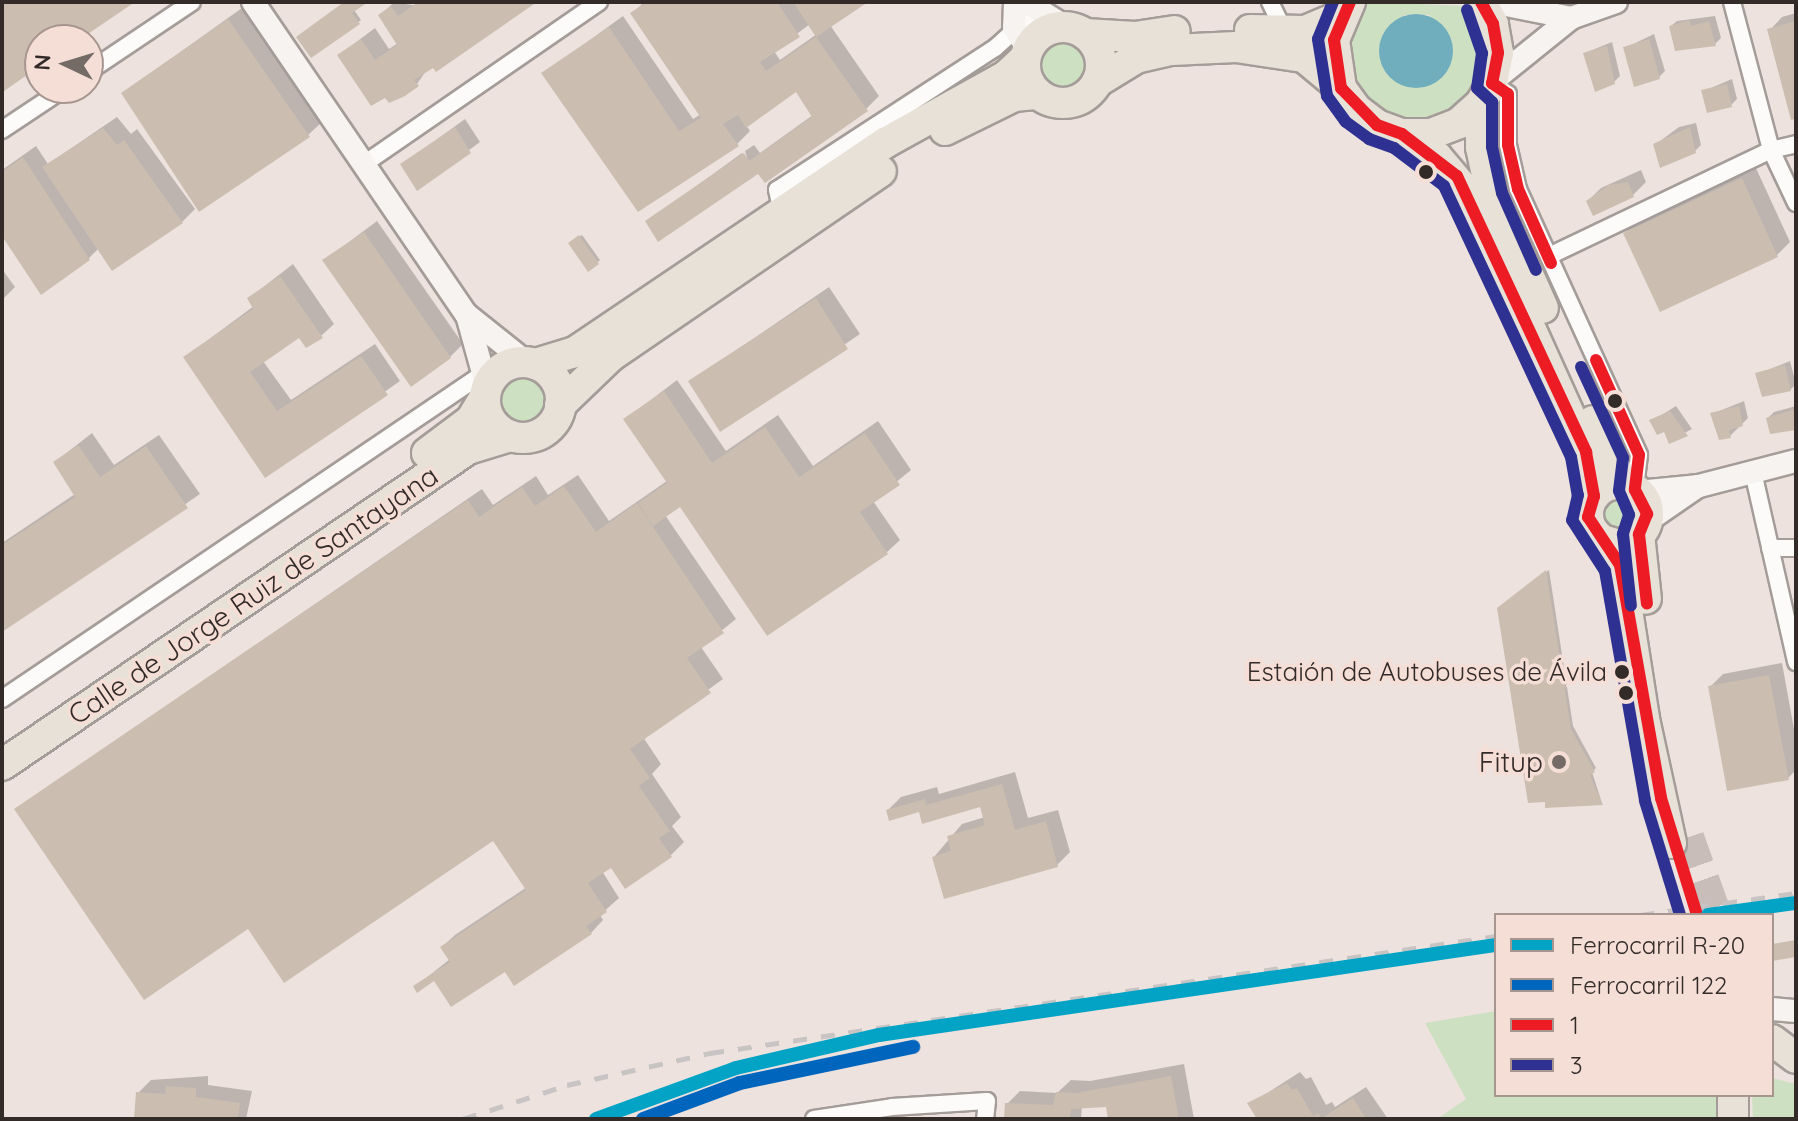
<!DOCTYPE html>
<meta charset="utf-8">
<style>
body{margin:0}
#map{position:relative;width:1798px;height:1121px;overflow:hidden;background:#ede2dd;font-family:Quicksand,sans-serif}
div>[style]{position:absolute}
.green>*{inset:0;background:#cee0c2}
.round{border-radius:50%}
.water>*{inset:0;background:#70aebe}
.shadow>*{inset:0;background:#0003}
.building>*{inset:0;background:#cbbeb0}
.highway-tunnel>*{height:30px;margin-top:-15px;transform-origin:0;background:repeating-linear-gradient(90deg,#c8bdb9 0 30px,transparent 0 45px)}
.roads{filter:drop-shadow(2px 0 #a49c98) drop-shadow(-2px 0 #a49c98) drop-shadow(0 2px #a49c98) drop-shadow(0 -2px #a49c98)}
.street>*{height:16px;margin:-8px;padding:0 8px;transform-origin:8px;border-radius:8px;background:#fcfbfa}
.secondary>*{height:22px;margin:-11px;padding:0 11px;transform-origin:11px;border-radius:11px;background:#f6f3f0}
.highway>*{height:30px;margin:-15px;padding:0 15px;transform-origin:15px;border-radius:15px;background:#e8e1d7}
.highway>.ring{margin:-15px;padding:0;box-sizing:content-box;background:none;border:30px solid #e8e1d7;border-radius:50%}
.rail>*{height:5px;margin-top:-2.5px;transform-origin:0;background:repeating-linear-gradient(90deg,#c8c4c4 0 14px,transparent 0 28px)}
.bus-1>*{height:12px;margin:-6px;padding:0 6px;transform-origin:6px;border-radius:6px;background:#ed1c24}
.bus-2>*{height:12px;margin:-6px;padding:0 6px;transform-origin:6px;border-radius:6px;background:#2e3092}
.rail-1>*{height:14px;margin:-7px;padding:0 7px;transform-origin:7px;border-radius:7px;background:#03a3c6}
.rail-2>*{height:14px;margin:-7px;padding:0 7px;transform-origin:7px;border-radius:7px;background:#0065bd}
.dots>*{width:22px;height:22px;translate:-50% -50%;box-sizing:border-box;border:4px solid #f4ded6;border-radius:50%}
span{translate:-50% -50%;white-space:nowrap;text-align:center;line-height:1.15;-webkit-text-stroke:7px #f4ded6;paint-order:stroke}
.bus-label{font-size:26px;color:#332b28}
.right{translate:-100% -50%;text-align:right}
.street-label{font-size:28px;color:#332b28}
.poi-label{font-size:28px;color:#332b28}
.frame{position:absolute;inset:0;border:4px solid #332b28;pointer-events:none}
.legend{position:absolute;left:1494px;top:913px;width:280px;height:184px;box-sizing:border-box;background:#f4ded6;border:2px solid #a79690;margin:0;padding:10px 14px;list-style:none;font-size:24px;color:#332b28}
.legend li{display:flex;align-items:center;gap:16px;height:40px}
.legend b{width:40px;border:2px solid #a79690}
.north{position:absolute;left:24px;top:24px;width:80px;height:80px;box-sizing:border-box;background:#f4ded6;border:2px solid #a79690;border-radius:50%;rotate:274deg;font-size:22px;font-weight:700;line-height:32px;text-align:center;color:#332b28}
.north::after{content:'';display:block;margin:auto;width:28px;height:36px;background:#746b67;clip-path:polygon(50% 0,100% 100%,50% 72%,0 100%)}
</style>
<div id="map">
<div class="green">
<i style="clip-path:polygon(evenodd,1367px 2px,1470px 6px,1482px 27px,1486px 51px,1482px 74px,1470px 96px,1452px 111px,1430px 120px,1406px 121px,1383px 113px,1364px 99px,1351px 78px,1348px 35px,1367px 2px,1405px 15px,1429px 15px,1452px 40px,1386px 29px,1405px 15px)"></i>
<i class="round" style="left:1041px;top:41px;width:48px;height:48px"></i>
<i class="round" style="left:498px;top:374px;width:50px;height:50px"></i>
<i class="round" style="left:1600px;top:497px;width:32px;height:32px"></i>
<i style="clip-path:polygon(1496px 1011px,1496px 1095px,1723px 1095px,1721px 1119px,1437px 1119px,1466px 1099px,1425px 1023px)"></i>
<i style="clip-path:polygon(1772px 1078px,1796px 1084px,1796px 1119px,1753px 1119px,1752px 1095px,1772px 1095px)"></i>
</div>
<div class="water">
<i class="round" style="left:1379px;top:14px;width:74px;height:74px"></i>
</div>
<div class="shadow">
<i style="clip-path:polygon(2px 2px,131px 2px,75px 40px,40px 40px,40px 63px,5px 88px)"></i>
<i style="clip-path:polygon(347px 2px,365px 2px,354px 10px,361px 20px,311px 56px)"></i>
<i style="clip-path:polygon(394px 2px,412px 5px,533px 2px,428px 68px,417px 84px,339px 55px,375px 28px,389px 49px,398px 43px,380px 16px)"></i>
<i style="clip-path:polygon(evenodd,644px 2px,865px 2px,830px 25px,879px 96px,866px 109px,759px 170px,647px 222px,742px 153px,749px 164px,745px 151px,754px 145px,760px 153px,813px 115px,796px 90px,746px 125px,750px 131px,737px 144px,639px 209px,543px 74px,623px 16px,693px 119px,701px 114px,632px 14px,644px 2px,810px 24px,817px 34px,780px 60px,774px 51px,810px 24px)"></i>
<i style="clip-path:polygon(242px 8px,321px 123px,308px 135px,123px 93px)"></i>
<i style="clip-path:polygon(1796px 13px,1796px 117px,1770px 30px,1782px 17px)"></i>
<i style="clip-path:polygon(1715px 16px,1721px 38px,1715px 44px,1671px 26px,1677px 21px)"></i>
<i style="clip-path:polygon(1654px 34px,1665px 71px,1659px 77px,1625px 48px)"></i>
<i style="clip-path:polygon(1612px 42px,1620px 76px,1614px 82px,1585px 53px)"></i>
<i style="clip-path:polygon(1732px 79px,1737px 99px,1731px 105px,1704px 91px)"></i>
<i style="clip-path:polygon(117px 117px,131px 134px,137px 129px,195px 209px,182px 222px,99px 248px,88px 259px,2px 233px,2px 170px,36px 146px,48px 164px)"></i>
<i style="clip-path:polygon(465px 119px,480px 142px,418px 188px,403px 164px)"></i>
<i style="clip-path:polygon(1696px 123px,1701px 145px,1695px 151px,1656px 144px,1679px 127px)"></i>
<i style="clip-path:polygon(1755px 166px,1790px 242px,1777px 255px,1661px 310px,1625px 233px,1638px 220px)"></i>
<i style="clip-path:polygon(1641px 170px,1646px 182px,1633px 195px,1594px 213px,1588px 201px,1601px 188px)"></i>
<i style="clip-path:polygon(377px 221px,463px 344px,450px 357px,325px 260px)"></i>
<i style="clip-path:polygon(582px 235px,600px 260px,598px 262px,573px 241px)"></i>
<i style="clip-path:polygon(293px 264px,334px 324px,321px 336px,300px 335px,263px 361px,291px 400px,375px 344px,400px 381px,266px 475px,185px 357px,254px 306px,249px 298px)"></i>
<i style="clip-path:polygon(2px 269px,15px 287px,2px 300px)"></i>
<i style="clip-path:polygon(829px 287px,860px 334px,721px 429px,690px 382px)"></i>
<i style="clip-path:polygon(1790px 361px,1796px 384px,1790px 390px,1758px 374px)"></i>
<i style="clip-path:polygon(677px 380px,726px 451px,778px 415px,813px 466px,878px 421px,911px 470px,873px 501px,900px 540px,887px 552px,681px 505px,665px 515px,736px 619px,701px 647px,723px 679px,643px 737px,661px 764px,652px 774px,681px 817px,672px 826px,684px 842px,671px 855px,611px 865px,602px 871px,619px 898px,600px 915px,603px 920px,591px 933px,416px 986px,450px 959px,442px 947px,455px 935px,527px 887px,494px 838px,249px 926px,17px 809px,482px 489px,493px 505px,536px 476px,548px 495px,578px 475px,609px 521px,667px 481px,626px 419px)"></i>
<i style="clip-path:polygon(1744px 401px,1748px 418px,1730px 436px,1712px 414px)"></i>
<i style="clip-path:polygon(1676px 406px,1692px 429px,1670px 441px,1665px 429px,1652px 421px)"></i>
<i style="clip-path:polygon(1796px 406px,1796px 428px,1768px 418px,1774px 412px)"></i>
<i style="clip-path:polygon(92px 433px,114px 465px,159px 435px,200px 494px,2px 630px,2px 543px,75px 494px,55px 462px)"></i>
<i style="clip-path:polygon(1549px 570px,1573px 726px,1596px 768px,1592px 772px,1602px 803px,1502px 606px)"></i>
<i style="clip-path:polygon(1782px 663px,1796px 740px,1796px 770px,1788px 778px,1710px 687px,1723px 674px)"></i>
<i style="clip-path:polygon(1015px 772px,1028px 818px,1058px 810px,1070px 852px,1057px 865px,934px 857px,962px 824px,985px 817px,982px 805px,888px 810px,901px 797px,937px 787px,939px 794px)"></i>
<i style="clip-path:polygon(1184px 1064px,1194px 1119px,1110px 1119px,1107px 1105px,1082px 1106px,1081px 1119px,1006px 1119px,1007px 1104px,1020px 1091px,1057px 1093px,1071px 1080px,1090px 1081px)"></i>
<i style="clip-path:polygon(1300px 1072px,1306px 1079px,1311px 1077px,1326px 1105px,1332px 1102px,1335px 1107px,1366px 1087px,1388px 1119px,1260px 1119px,1250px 1104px)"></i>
<i style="clip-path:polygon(208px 1076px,208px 1085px,252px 1091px,246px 1119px,136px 1119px,138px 1093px,151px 1080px)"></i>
</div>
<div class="building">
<i style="clip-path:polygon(2px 2px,135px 2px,79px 40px,40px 40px,40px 66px,4px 91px)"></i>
<i style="clip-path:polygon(344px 2px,368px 2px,352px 13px,360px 24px,311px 58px,296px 37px)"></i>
<i style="clip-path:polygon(418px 2px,537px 2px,436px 72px,433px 68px,414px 80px,419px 86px,405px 96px,389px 103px,385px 98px,371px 106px,337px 55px,361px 39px,375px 60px,397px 45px,378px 15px,391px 6px,398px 16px)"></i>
<i style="clip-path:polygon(647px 2px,777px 2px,800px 37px,760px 62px,766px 71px,816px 37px,793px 2px,868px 2px,816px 37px,868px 111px,765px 183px,758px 174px,658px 242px,645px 221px,744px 153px,749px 161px,812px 117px,796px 92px,746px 128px,738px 115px,723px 124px,739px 146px,638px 212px,541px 73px,609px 27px,679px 131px,701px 118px,630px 13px)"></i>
<i style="clip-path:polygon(228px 19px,310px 137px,199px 212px,121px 93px)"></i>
<i style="clip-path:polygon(1689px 20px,1691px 26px,1709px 21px,1716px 46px,1675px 51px,1669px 26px)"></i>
<i style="clip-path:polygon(1796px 21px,1796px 119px,1791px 120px,1767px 29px)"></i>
<i style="clip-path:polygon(1649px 39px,1660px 79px,1634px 87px,1623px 47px)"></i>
<i style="clip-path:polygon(1607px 46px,1615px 84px,1595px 92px,1583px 53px)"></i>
<i style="clip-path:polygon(1727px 84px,1732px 107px,1707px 113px,1701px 90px)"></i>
<i style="clip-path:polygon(455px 127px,471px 153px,417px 191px,400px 164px)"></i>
<i style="clip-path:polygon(1690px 127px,1696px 153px,1660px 168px,1653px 144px)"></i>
<i style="clip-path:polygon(103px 128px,117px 145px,124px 140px,183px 223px,112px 271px,42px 167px)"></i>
<i style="clip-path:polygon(23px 157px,90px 260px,41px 295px,2px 236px,2px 172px)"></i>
<i style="clip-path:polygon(1742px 178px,1778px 257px,1660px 312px,1623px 233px)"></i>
<i style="clip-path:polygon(1628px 182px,1634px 197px,1593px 216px,1586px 201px,1609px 185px)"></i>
<i style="clip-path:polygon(364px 232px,451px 358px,411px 387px,322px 260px)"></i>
<i style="clip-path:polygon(579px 235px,599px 264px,588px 272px,568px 243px)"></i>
<i style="clip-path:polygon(280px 276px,323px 338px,306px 348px,299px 338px,250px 372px,277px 411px,361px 356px,388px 395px,265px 478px,183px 357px,253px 309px,247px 298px)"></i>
<i style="clip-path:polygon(816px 298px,848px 349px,720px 432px,688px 381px)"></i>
<i style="clip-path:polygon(1785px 365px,1791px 391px,1762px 397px,1755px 373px)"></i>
<i style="clip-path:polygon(664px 391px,712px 463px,765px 427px,799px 477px,865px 433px,900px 485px,860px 512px,888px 554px,767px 636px,680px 507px,653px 526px,638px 503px,667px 483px,623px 419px)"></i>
<i style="clip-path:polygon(1739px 406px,1743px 426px,1729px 430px,1731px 438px,1719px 440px,1710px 413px)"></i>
<i style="clip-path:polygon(1796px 409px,1796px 430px,1770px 434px,1766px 418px)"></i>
<i style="clip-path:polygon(1670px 411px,1688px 436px,1669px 444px,1664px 432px,1657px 435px,1649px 420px)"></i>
<i style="clip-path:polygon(78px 445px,100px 477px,146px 446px,188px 508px,2px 632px,2px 545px,75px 497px,53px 462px)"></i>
<i style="clip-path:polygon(564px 486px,596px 532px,637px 503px,724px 633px,687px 658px,711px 693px,630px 749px,650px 778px,639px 786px,670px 831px,659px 838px,672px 857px,625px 889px,611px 868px,588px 883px,607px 912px,586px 926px,592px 934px,514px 986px,505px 972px,451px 1007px,434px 981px,417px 993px,413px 986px,450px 962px,440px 947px,526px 890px,493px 841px,284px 983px,248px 929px,144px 1000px,14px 809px,468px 500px,479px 517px,522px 487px,535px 506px)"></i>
<i style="clip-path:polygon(1546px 570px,1571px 729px,1595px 772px,1590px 775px,1603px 805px,1545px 808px,1545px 802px,1528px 803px,1497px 608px)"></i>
<i style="clip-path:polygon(1769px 675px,1789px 780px,1727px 791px,1708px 686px)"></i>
<i style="clip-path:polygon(1002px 784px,1015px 830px,1046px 821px,1058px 867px,944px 899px,932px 857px,951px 851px,947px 836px,985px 825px,980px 807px,922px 824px,919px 812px,889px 821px,886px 810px,925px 799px,926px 805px)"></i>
<i style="clip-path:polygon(1796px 940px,1796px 957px,1772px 961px,1772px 944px)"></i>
<i style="clip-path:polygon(1171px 1076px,1179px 1119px,1108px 1119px,1106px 1107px,1071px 1109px,1070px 1119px,1004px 1119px,1005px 1103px,1053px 1105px,1056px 1092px,1076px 1093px)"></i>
<i style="clip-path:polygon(1287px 1083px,1292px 1090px,1297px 1088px,1313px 1116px,1318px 1113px,1322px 1118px,1353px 1098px,1366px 1119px,1257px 1119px,1247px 1103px)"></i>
<i style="clip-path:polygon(166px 1086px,196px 1088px,196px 1097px,240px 1103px,238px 1119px,134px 1119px,136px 1092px,165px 1094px)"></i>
</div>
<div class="highway-tunnel">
<i style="left:1689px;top:837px;width:83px;rotate:70.3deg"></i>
</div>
<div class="roads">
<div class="street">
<i style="left:1270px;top:2px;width:34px;rotate:64deg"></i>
<i style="left:1732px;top:2px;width:153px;rotate:75.2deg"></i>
<i style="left:1771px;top:150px;width:59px;rotate:64.7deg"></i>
<i style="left:88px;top:72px;width:125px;rotate:-33.9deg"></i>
<i style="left:1492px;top:83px;width:19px;rotate:35deg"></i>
<i style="left:1508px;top:94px;width:51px;rotate:90deg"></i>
<i style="left:1508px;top:145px;width:45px;rotate:77.2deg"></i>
<i style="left:1518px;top:189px;width:292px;rotate:65.5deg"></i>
<i style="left:1639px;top:455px;width:35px;rotate:97deg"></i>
<i style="left:2px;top:130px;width:76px;rotate:-33.7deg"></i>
<i style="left:367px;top:162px;width:282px;rotate:-34.6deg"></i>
<i style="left:782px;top:213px;width:24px;rotate:-102deg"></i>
<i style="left:777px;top:190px;width:260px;rotate:-33.1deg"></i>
<i style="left:995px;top:48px;width:55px;rotate:-42.1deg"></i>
<i style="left:1549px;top:256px;width:246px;rotate:-25.5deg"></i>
<i style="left:1771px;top:150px;width:26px;rotate:-13deg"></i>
<i style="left:1753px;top:472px;width:195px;rotate:77.2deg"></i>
<i style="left:1770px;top:548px;width:26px"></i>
<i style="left:2px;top:699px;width:582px;rotate:-34.07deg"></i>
<i style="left:484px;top:373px;width:19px;rotate:-16deg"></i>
<i style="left:814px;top:1119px;width:79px;rotate:-8.7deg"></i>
<i style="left:892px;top:1107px;width:95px;rotate:-3.6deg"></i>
<i style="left:987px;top:1101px;width:18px;rotate:96deg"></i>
</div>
<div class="secondary">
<i style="left:253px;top:2px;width:378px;rotate:55.7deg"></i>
<i style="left:466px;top:314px;width:77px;rotate:38.7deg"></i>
<i style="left:1015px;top:2px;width:25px;rotate:92deg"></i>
<i style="left:1014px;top:27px;width:26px;rotate:58deg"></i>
<i style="left:1026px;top:2px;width:47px;rotate:32deg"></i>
<i style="left:1491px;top:2px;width:82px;rotate:11.3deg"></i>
<i style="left:1493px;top:81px;width:100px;rotate:-38.9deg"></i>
<i style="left:1571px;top:18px;width:48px;rotate:-19.6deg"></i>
<i style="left:467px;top:315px;width:75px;rotate:74.5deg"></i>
<i style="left:1638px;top:492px;width:61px;rotate:-5.6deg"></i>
<i style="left:1699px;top:486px;width:100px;rotate:-14.5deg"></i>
<i style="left:1646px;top:522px;width:63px;rotate:-34.7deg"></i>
<i style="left:1772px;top:1009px;width:24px;rotate:5deg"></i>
</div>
<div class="highway">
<i style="left:1350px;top:2px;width:41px;rotate:112.8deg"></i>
<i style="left:1334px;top:40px;width:49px;rotate:81.7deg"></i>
<i style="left:1341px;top:88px;width:26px;rotate:54deg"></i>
<i style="left:1356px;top:109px;width:26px;rotate:37deg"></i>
<i style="left:1377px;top:125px;width:27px;rotate:20deg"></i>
<i style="left:1402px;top:134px;width:29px"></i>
<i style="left:1431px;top:134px;width:30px;rotate:-21deg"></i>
<i style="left:1459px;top:123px;width:30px;rotate:-42deg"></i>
<i style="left:1481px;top:103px;width:23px;rotate:-61deg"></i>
<i style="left:1492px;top:83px;width:31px;rotate:-79deg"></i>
<i style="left:1498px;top:53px;width:29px;rotate:-100deg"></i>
<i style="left:1493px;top:24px;width:25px;rotate:-119deg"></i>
<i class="ring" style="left:1025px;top:27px;width:46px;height:46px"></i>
<i style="left:1250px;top:30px;width:55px;rotate:1deg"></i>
<i style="left:1305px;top:31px;width:39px;rotate:-23deg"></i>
<i style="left:1085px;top:34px;width:50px;rotate:3.4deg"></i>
<i style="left:1135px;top:37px;width:40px;rotate:-8.5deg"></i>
<i style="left:1097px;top:82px;width:46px;rotate:-31.6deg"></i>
<i style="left:1136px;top:58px;width:37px;rotate:-13deg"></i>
<i style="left:1172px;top:50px;width:64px;rotate:-2.7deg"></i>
<i style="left:1236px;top:47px;width:69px;rotate:8.4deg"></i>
<i style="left:1304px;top:57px;width:48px;rotate:40deg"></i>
<i style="left:1481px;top:103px;width:44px;rotate:90deg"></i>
<i style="left:1481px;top:147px;width:43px;rotate:77.9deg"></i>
<i style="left:1490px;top:189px;width:130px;rotate:66deg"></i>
<i style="left:945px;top:130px;width:77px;rotate:-26.2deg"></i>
<i style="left:1014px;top:96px;width:24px;rotate:-5deg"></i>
<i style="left:1402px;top:134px;width:42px;rotate:33.3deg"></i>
<i style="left:1437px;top:157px;width:52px;rotate:49.6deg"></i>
<i style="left:1471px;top:197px;width:280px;rotate:65.7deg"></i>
<i style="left:1586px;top:452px;width:45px;rotate:79.7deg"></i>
<i class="ring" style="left:485px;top:362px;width:46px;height:46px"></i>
<i style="left:535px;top:364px;width:42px;rotate:-16.7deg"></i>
<i style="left:575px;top:352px;width:374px;rotate:-34deg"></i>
<i style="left:885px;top:143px;width:138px;rotate:-29deg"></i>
<i style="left:1006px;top:76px;width:26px;rotate:-43deg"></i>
<i style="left:560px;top:405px;width:71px;rotate:-43.9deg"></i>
<i style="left:611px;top:356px;width:327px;rotate:-34.4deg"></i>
<i style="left:1593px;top:421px;width:70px;rotate:64.5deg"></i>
<i style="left:427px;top:453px;width:55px;rotate:-36.9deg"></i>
<i style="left:471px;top:420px;width:27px;rotate:-59deg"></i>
<i class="ring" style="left:1588px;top:484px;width:30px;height:30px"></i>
<i style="left:1639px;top:534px;width:65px;rotate:83.9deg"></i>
<i style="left:1609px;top:542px;width:25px;rotate:64deg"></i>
<i style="left:1620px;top:565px;width:156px;rotate:81.1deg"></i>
<i style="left:1644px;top:719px;width:127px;rotate:77.7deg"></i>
<i style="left:2px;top:765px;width:563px;rotate:-34.14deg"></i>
<i style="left:468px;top:449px;width:44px;rotate:-17.2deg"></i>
<i style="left:1772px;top:1040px;width:30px;rotate:37deg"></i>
<i style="left:1733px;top:1095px;width:24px;rotate:90deg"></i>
</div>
</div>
<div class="rail">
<i style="left:1640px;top:915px;width:158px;rotate:-8deg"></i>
<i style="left:463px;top:1119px;width:109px;rotate:-18.1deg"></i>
<i style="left:567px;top:1085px;width:147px;rotate:-12.6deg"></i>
<i style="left:710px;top:1053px;width:795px;rotate:-8.47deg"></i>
</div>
<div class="bus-1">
<i style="left:1350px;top:2px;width:41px;rotate:112.8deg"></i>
<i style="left:1334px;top:40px;width:49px;rotate:81.7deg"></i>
<i style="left:1341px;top:88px;width:52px;rotate:45.8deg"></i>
<i style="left:1377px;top:125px;width:27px;rotate:20deg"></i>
<i style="left:1402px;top:134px;width:69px;rotate:37.4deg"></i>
<i style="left:1457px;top:176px;width:305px;rotate:64.9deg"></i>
<i style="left:1586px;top:452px;width:45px;rotate:79.7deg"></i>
<i style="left:1594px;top:496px;width:22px;rotate:106deg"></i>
<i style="left:1588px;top:517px;width:58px;rotate:56.3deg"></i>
<i style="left:1620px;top:565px;width:237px;rotate:80deg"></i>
<i style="left:1661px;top:798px;width:122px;rotate:72.9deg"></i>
<i style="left:1481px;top:2px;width:25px;rotate:61deg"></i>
<i style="left:1493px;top:24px;width:29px;rotate:80deg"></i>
<i style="left:1498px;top:53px;width:31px;rotate:101deg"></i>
<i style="left:1492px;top:83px;width:19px;rotate:35deg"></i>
<i style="left:1508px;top:94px;width:51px;rotate:90deg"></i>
<i style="left:1508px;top:145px;width:45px;rotate:77.2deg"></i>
<i style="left:1518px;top:189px;width:81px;rotate:66deg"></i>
<i style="left:1596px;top:360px;width:104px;rotate:65.6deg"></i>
<i style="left:1639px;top:455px;width:35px;rotate:97deg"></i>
<i style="left:1635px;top:490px;width:27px;rotate:63deg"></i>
<i style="left:1647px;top:514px;width:22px;rotate:112deg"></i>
<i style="left:1639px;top:534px;width:70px;rotate:83.5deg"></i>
</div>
<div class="bus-2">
<i style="left:1333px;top:2px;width:40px;rotate:112deg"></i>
<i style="left:1318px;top:39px;width:58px;rotate:81deg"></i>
<i style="left:1327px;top:96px;width:32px;rotate:54deg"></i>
<i style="left:1346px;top:122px;width:29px;rotate:36deg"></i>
<i style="left:1369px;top:139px;width:27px;rotate:20deg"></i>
<i style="left:1394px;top:148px;width:63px;rotate:37.2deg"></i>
<i style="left:1444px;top:186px;width:299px;rotate:64.9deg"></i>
<i style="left:1571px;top:457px;width:39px;rotate:80deg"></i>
<i style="left:1578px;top:495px;width:26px;rotate:103deg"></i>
<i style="left:1572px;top:520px;width:61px;rotate:57.1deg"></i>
<i style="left:1605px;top:571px;width:233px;rotate:80.1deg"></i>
<i style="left:1645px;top:801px;width:119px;rotate:72.9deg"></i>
<i style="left:1467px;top:10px;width:46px;rotate:70.8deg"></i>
<i style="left:1482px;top:53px;width:35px;rotate:98deg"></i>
<i style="left:1477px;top:88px;width:21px;rotate:43deg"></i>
<i style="left:1492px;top:102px;width:45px;rotate:90deg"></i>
<i style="left:1492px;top:147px;width:47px;rotate:77.7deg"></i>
<i style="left:1502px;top:193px;width:84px;rotate:66.2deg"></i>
<i style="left:1581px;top:367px;width:100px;rotate:65.2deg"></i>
<i style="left:1623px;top:458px;width:33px;rotate:97deg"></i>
<i style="left:1619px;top:491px;width:26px;rotate:67deg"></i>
<i style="left:1629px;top:515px;width:20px;rotate:108deg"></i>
<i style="left:1623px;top:534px;width:72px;rotate:83.7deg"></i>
</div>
<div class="rail-1">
<i style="left:1708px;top:915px;width:89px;rotate:-7.8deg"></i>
<i style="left:596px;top:1119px;width:149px;rotate:-20deg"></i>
<i style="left:736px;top:1068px;width:147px;rotate:-13deg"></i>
<i style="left:879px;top:1035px;width:624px;rotate:-8.3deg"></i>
</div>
<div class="rail-2">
<i style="left:643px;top:1119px;width:103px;rotate:-20.4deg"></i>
<i style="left:740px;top:1083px;width:177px;rotate:-11.8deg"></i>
</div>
<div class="dots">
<i style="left:1426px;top:172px;background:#332b28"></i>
<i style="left:1615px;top:401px;background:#332b28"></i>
<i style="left:1622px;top:672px;background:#332b28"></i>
<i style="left:1626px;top:693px;background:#332b28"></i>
<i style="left:1559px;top:762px;background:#746b67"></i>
</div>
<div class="bus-label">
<span class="right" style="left:1607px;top:672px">Estaión de Autobuses de Ávila</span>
</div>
<div class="street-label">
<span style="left:253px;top:595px;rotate:-34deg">Calle de Jorge Ruiz de Santayana</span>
</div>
<div class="poi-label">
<span class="right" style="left:1543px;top:762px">Fitup</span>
</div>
<div class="frame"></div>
<ul class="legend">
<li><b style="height:10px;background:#03a3c6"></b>Ferrocarril R-20</li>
<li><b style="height:10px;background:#0065bd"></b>Ferrocarril 122</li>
<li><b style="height:10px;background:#ed1c24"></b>1</li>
<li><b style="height:10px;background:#2e3092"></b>3</li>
</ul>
<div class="north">N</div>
</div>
